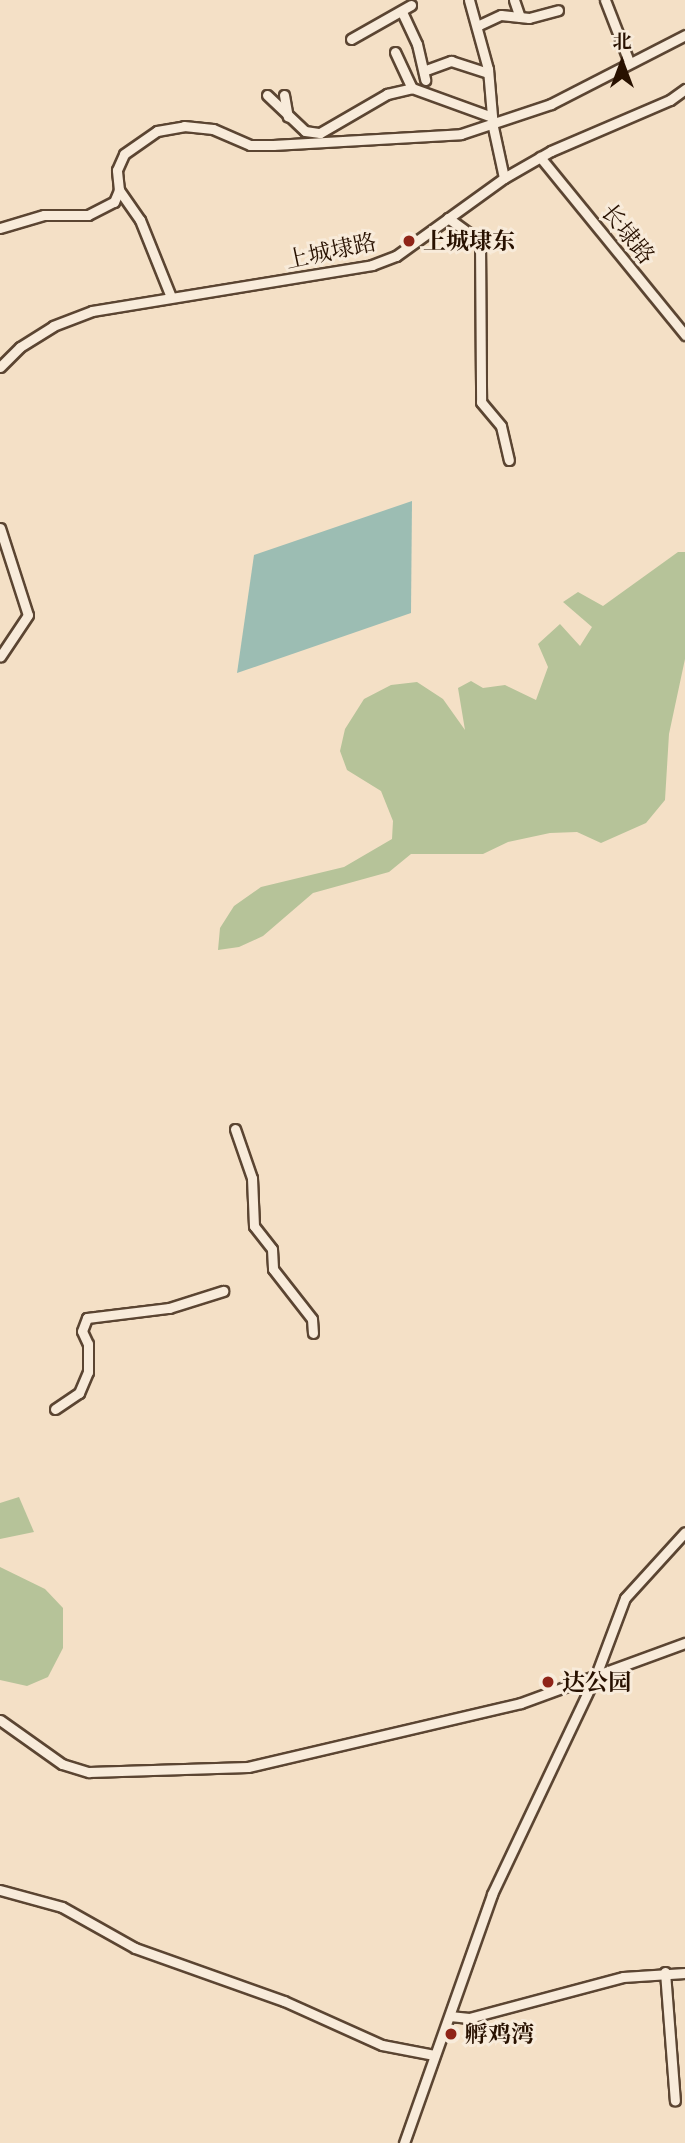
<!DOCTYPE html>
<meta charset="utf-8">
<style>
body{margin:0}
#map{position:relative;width:685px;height:2143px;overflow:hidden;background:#f4e0c6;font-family:"Libre Caslon Text","Noto Serif SC",serif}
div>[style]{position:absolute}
.green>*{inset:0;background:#b6c399}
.water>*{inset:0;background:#9cbdb3}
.roads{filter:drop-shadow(2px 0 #5b4532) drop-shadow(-2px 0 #5b4532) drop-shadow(0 2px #5b4532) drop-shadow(0 -2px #5b4532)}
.minor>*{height:9px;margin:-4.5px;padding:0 4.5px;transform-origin:4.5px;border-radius:4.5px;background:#f8ebda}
.dots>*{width:19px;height:19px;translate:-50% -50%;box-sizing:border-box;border:4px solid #f8ebda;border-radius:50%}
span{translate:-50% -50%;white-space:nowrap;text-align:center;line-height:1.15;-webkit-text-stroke:6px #f8ebda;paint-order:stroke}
.street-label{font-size:23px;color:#281100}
.poi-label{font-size:23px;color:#281100;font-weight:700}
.left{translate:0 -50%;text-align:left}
.north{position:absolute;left:587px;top:28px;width:70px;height:70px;-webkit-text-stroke:5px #f8ebda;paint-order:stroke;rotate:0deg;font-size:19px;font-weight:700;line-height:28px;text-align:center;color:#281100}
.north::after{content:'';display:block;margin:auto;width:24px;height:32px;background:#281100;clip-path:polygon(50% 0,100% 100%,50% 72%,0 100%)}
</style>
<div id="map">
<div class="green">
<i style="clip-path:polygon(678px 552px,685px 552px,685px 659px,669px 734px,665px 800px,646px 823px,601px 843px,577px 832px,550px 833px,508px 842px,483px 854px,411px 854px,389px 872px,313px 893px,263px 936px,239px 947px,218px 950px,220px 928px,234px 906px,261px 887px,344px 867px,392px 839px,393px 821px,381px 791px,347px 770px,340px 751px,345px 729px,364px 699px,391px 685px,417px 682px,443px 699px,465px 730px,458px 688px,471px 681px,483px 688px,505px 685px,536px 700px,548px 667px,538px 644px,560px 624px,580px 646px,592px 627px,563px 602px,578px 592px,603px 606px)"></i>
<i style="clip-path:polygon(19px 1497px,34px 1532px,0 1539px,0 1503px)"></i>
<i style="clip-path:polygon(0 1567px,45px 1589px,63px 1608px,63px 1648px,48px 1677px,27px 1686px,0 1680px)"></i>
</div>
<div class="water">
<i style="clip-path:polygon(412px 501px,411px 613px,237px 673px,254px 555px)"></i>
</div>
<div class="roads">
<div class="minor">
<i style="left:469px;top:0;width:72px;rotate:74.6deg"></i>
<i style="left:488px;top:69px;width:58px;rotate:85.1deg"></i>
<i style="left:493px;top:127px;width:52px;rotate:77.8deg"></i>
<i style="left:514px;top:0;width:18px;rotate:71deg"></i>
<i style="left:605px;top:0;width:66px;rotate:68.8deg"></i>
<i style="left:402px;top:12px;width:35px;rotate:65deg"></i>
<i style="left:417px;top:44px;width:37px;rotate:77deg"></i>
<i style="left:477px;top:26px;width:26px;rotate:-25deg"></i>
<i style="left:501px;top:15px;width:28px;rotate:6deg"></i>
<i style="left:529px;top:18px;width:30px;rotate:-15deg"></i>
<i style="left:351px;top:39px;width:69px;rotate:-29.5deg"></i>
<i style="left:395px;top:52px;width:40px;rotate:65deg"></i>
<i style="left:426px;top:70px;width:27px;rotate:-20deg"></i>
<i style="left:451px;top:61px;width:39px;rotate:18deg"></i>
<i style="left:267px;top:95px;width:52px;rotate:43.5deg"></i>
<i style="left:305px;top:131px;width:15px;rotate:8deg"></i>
<i style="left:320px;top:133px;width:78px;rotate:-30.2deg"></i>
<i style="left:387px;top:94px;width:26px;rotate:-13deg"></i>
<i style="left:412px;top:88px;width:85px;rotate:19.9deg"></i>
<i style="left:284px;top:95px;width:22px;rotate:80deg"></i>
<i style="left:540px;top:157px;width:230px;rotate:50.8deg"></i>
<i style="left:448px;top:218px;width:39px;rotate:36deg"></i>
<i style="left:480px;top:241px;width:161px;rotate:89.6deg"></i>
<i style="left:481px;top:402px;width:31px;rotate:50deg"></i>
<i style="left:501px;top:426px;width:35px;rotate:77deg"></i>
<i style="left:0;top:228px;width:46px;rotate:-16.5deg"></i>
<i style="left:44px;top:215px;width:44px"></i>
<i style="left:88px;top:215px;width:29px;rotate:-27deg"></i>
<i style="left:114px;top:202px;width:13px;rotate:-67deg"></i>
<i style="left:171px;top:297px;width:83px;rotate:-111.9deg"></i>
<i style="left:140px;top:220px;width:37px;rotate:-125deg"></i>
<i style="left:119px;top:190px;width:20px;rotate:-96deg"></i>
<i style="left:117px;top:170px;width:17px;rotate:-66deg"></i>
<i style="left:124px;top:154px;width:40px;rotate:-34.9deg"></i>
<i style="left:157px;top:131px;width:27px;rotate:-10deg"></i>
<i style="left:184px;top:126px;width:29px;rotate:6deg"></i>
<i style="left:213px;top:129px;width:40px;rotate:23.4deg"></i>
<i style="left:250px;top:145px;width:23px"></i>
<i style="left:273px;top:145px;width:188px;rotate:-3.3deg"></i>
<i style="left:461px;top:134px;width:95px;rotate:-18.4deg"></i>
<i style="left:551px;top:104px;width:151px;rotate:-27.2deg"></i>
<i style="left:0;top:367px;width:28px;rotate:-45deg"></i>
<i style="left:20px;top:347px;width:39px;rotate:-32deg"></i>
<i style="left:53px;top:326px;width:42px;rotate:-21deg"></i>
<i style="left:92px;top:311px;width:284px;rotate:-9.3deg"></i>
<i style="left:372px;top:265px;width:26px;rotate:-21deg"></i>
<i style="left:396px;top:256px;width:133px;rotate:-35.8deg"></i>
<i style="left:504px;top:178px;width:54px;rotate:-29.9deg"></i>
<i style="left:551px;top:151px;width:129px;rotate:-23.2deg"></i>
<i style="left:670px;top:100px;width:19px;rotate:-36deg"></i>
<i style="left:0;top:528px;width:91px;rotate:72.2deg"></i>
<i style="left:28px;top:615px;width:50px;rotate:123.7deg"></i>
<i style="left:235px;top:1129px;width:52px;rotate:70.9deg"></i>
<i style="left:252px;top:1178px;width:48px;rotate:87.6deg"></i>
<i style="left:254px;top:1226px;width:29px;rotate:52deg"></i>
<i style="left:272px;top:1249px;width:20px;rotate:87deg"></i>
<i style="left:273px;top:1269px;width:63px;rotate:52deg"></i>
<i style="left:312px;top:1319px;width:14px;rotate:86deg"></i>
<i style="left:55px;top:1409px;width:29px;rotate:-34deg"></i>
<i style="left:79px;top:1393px;width:23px;rotate:-67deg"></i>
<i style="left:88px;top:1372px;width:28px;rotate:-90deg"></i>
<i style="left:88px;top:1344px;width:14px;rotate:-115deg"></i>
<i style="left:82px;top:1331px;width:14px;rotate:-69deg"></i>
<i style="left:87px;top:1318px;width:83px;rotate:-7deg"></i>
<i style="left:169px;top:1308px;width:57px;rotate:-17.5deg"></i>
<i style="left:0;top:1720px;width:76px;rotate:35.4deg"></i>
<i style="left:62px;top:1764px;width:28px;rotate:17deg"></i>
<i style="left:89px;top:1772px;width:159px;rotate:-1.8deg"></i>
<i style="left:248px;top:1767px;width:280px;rotate:-13.2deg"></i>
<i style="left:521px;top:1703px;width:175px;rotate:-20.1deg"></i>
<i style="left:0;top:1890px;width:64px;rotate:15.3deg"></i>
<i style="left:62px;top:1907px;width:84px;rotate:29.3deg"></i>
<i style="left:135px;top:1948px;width:158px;rotate:19.6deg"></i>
<i style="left:284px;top:2001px;width:107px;rotate:24.2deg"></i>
<i style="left:382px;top:2045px;width:53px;rotate:10.9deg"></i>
<i style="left:665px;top:1972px;width:129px;rotate:85.6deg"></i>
<i style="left:450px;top:2016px;width:19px;rotate:6deg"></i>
<i style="left:469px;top:2018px;width:159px;rotate:-14.9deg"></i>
<i style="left:623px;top:1977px;width:62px;rotate:-3.7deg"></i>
<i style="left:404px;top:2143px;width:264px;rotate:-70.5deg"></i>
<i style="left:492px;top:1894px;width:242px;rotate:-64.6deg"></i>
<i style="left:596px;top:1675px;width:82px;rotate:-69.4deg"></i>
<i style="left:625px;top:1598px;width:89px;rotate:-47.7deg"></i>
</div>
</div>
<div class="dots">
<i style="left:409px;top:241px;background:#8f2418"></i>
<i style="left:548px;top:1682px;background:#8f2418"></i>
<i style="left:451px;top:2034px;background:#8f2418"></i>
</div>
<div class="street-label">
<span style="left:628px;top:234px;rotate:51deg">长埭路</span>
<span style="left:331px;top:251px;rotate:-12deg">上城埭路</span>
</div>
<div class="poi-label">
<span class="left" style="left:423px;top:241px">上城埭东</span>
<span class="left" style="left:562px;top:1682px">达公园</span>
<span class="left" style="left:465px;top:2034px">孵鸡湾</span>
</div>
<div class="north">北</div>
</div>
